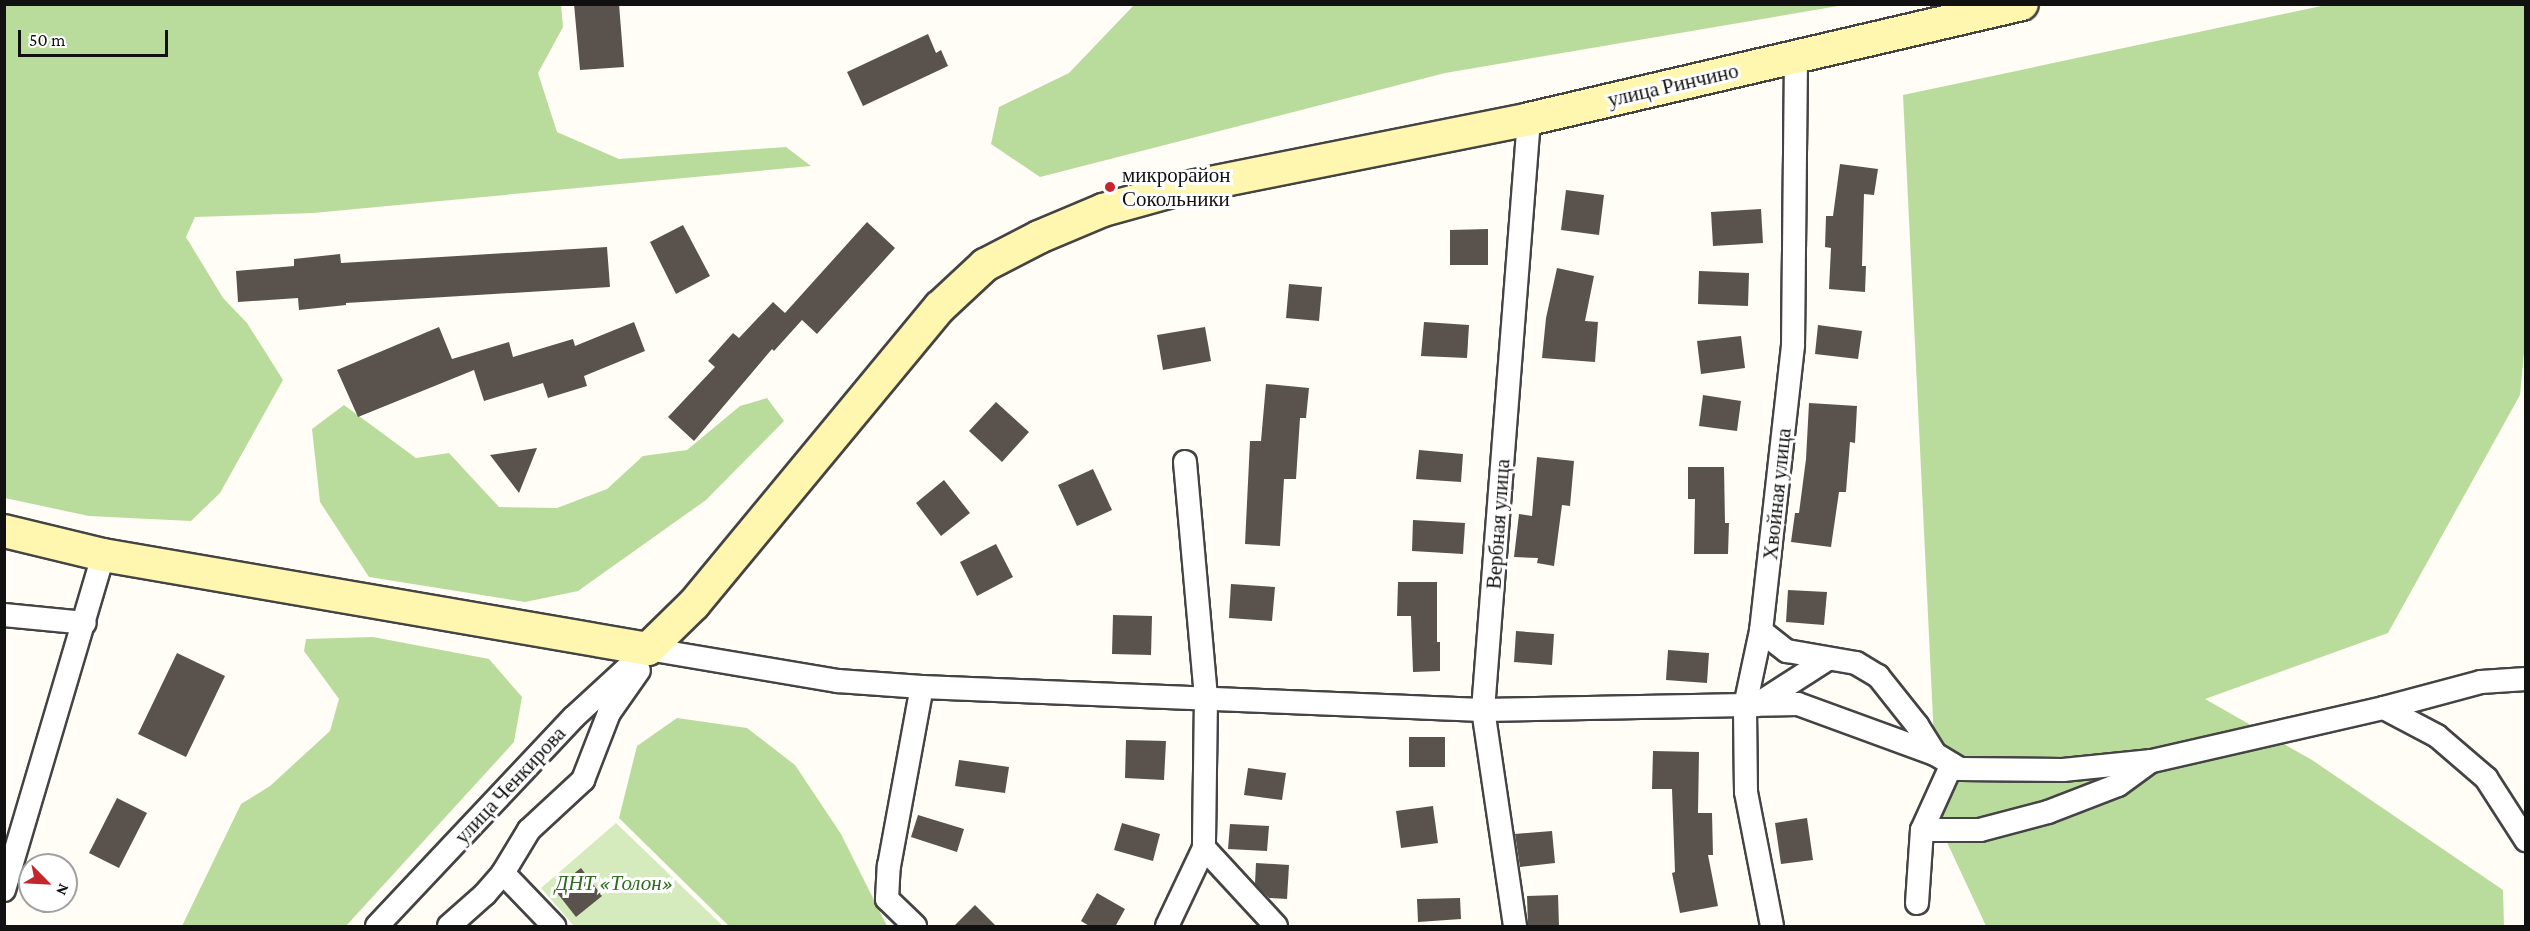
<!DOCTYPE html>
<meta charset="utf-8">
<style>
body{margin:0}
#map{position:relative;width:2530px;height:931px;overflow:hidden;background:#fffdf5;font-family:"Crimson Pro",serif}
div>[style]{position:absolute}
.green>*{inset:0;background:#d5ebbd}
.forest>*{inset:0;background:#b9dc9c}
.building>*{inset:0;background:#5a524d}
.roads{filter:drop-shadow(2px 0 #444) drop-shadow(-2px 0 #444) drop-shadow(0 2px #444) drop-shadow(0 -2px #444)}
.street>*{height:22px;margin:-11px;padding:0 11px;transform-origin:11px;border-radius:11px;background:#fff}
.secondary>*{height:32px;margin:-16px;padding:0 16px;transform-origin:16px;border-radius:16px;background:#fff6b0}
.dots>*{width:16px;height:16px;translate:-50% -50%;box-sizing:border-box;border:3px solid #fff;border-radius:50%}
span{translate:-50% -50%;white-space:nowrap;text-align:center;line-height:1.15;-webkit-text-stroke:6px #fff;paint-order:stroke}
.street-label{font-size:21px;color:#111}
.poi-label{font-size:21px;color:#111}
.left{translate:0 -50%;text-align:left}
.park-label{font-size:21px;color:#2f6b1f;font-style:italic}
.frame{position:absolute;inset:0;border:6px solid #111;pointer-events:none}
.north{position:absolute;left:18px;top:853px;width:60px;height:60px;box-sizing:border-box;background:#fff;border:2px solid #a0a0a0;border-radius:50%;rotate:114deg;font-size:16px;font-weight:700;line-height:24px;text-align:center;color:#111}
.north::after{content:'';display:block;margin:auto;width:21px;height:27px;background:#c4262e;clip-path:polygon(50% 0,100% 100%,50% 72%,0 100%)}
.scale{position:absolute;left:18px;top:30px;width:150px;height:27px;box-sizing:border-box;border:3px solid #111;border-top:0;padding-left:8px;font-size:18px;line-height:21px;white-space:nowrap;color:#111;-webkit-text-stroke:4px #fff;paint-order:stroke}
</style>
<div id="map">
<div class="green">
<i style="clip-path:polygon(616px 823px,723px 926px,574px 926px,541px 888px)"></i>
</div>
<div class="forest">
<i style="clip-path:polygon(5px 4px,561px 5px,563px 27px,538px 73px,557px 132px,619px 159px,786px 147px,811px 166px,313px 213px,195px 217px,186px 237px,223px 298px,247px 323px,283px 380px,220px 493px,191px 521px,89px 516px,5px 498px)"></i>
<i style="clip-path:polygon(1134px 5px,1134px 4px,1844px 5px,1445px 73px,1040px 177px,991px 144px,999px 107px,1069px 73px)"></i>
<i style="clip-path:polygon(2326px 5px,2525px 5px,2526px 332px,2520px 395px,2388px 633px,2205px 699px,2312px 760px,2503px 890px,2504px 926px,1986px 926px,1938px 823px,1903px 95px)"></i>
<i style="clip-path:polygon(767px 398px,784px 421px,706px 500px,578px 591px,525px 602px,369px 577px,320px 502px,312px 429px,344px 405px,416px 458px,449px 453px,499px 507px,557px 508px,607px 489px,643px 456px,687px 450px,740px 406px)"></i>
<i style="clip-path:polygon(373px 637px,489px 659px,522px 697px,514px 742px,346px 926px,182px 926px,241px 804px,270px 786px,330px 731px,339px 699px,304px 651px,306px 639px)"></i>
<i style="clip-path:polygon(677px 718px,747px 728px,795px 765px,841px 834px,887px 926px,729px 926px,619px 818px,637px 746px)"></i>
</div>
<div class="building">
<i style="clip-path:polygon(574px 4px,619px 4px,624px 67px,580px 70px)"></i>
<i style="clip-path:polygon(928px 34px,936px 53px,941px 50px,948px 66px,863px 106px,847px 72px)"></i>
<i style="clip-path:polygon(1840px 164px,1878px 169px,1874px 195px,1864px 194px,1862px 266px,1866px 266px,1865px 292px,1829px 289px,1831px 248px,1825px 247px,1826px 216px,1833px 216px)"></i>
<i style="clip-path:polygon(1566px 190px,1604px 195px,1599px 235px,1561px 230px)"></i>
<i style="clip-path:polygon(1761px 209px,1763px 243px,1713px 246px,1711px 212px)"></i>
<i style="clip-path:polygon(867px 222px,895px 248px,817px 334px,802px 320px,774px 351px,772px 349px,694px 441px,668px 417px,715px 367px,708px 361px,733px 333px,739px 338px,773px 302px,785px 313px)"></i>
<i style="clip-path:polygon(683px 225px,710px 276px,676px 294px,650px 242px)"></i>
<i style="clip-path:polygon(1488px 229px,1488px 265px,1450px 265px,1450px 230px)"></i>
<i style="clip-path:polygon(607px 247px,610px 287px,346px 303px,346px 305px,299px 310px,298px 298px,238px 302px,236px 271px,294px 266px,294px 259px,340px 254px,341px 263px)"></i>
<i style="clip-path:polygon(1557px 268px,1594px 276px,1585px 321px,1598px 322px,1595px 362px,1542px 358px,1546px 318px)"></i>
<i style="clip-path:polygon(1699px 271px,1749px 273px,1748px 306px,1698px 304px)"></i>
<i style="clip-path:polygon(1289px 284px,1322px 287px,1319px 321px,1286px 318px)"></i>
<i style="clip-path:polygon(634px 322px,645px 351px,584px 376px,587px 386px,548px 398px,543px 383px,484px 401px,474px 370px,358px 417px,337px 370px,439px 327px,452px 359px,509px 342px,513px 357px,573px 339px,575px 346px)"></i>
<i style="clip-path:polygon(1424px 322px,1469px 325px,1467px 358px,1421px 356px)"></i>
<i style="clip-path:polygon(1818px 325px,1862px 331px,1858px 359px,1815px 354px)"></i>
<i style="clip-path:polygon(1205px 327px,1211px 361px,1163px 370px,1157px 335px)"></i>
<i style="clip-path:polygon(1741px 336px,1745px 368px,1701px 374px,1697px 341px)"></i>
<i style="clip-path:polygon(1266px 384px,1309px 388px,1306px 418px,1300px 418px,1296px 479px,1284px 479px,1280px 546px,1245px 544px,1250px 441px,1261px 441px)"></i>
<i style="clip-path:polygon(1703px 395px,1741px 401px,1737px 431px,1699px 426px)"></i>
<i style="clip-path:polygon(996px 402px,1029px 432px,1002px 462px,969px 431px)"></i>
<i style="clip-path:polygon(1809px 403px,1857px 406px,1855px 443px,1850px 442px,1846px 492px,1839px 492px,1831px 547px,1791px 542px,1795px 513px,1799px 513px,1806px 459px)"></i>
<i style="clip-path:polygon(537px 448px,519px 493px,490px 455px)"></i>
<i style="clip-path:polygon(1419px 450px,1463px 454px,1461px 482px,1416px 479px)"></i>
<i style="clip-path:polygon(1537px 457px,1574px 461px,1570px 506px,1562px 505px,1554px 566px,1537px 563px,1538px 558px,1514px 557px,1519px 514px,1532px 516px)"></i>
<i style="clip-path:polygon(1688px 467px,1724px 467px,1725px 523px,1729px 523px,1728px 554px,1694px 554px,1695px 499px,1688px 499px)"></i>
<i style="clip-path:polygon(1093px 469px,1112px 510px,1077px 526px,1058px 485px)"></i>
<i style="clip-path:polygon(944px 480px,970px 513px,941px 536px,916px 503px)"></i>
<i style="clip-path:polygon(1413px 520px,1465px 523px,1463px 554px,1412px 551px)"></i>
<i style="clip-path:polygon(996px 544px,1013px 577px,977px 596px,960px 562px)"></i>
<i style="clip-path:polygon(1398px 582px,1437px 582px,1437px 642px,1440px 642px,1440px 671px,1413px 672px,1411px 616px,1397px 616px)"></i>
<i style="clip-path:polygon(1231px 584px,1275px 587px,1272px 621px,1229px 618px)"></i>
<i style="clip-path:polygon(1788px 590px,1827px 592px,1824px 625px,1786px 622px)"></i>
<i style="clip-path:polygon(1113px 615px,1152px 616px,1151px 655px,1112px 654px)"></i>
<i style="clip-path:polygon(1516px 631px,1554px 634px,1552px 665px,1514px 662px)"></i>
<i style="clip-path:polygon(1668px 650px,1709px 653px,1707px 683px,1666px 680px)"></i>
<i style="clip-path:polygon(177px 653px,225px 676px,186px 757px,138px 734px)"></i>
<i style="clip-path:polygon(1409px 737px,1445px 737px,1445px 767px,1409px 767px)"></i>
<i style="clip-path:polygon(1126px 740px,1166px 741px,1164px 780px,1125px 778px)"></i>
<i style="clip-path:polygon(1653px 751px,1699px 752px,1698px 813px,1712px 813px,1713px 855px,1708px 855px,1718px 906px,1680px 913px,1672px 873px,1675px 872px,1672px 789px,1652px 789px)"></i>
<i style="clip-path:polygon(959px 760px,1009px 767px,1005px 793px,955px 786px)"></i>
<i style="clip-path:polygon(1248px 768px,1286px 773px,1282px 800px,1244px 795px)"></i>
<i style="clip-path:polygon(117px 798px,147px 813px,119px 868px,89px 853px)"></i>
<i style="clip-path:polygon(1433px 806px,1438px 843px,1401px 848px,1396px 811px)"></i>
<i style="clip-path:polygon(918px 815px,964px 829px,957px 852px,911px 837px)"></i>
<i style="clip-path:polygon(1807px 818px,1813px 860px,1781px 864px,1775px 823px)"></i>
<i style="clip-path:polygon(1122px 823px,1160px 834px,1153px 861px,1114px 850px)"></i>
<i style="clip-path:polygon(1230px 824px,1269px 826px,1267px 851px,1228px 849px)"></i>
<i style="clip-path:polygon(1552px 831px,1555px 863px,1520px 867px,1515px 834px)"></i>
<i style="clip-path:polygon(1256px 863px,1289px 865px,1287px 899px,1269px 898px,1255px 884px)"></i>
<i style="clip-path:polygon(581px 868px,602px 896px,576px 917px,554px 889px)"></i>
<i style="clip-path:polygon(1097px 893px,1125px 909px,1115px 927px,1091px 927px,1081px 921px)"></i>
<i style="clip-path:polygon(1558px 895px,1559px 927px,1528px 927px,1527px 896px)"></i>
<i style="clip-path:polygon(1460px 898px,1461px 919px,1418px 922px,1417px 899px)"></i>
<i style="clip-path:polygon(975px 905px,997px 927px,953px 927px)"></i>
</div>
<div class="roads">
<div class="street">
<i style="left:1185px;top:462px;width:237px;rotate:84.9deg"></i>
<i style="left:1206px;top:698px;width:150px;rotate:90.8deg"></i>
<i style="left:1204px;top:848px;width:106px;rotate:47.3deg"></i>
<i style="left:4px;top:615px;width:81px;rotate:5.6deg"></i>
<i style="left:1761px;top:631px;width:33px;rotate:38deg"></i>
<i style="left:1787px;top:651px;width:70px;rotate:9.9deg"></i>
<i style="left:1856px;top:663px;width:26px;rotate:31deg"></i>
<i style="left:1878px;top:676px;width:63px;rotate:51.5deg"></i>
<i style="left:1917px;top:725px;width:34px;rotate:58deg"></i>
<i style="left:648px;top:649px;width:193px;rotate:9.6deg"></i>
<i style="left:838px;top:681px;width:84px;rotate:4.1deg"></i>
<i style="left:922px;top:687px;width:561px;rotate:2.35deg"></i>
<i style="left:1483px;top:710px;width:315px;rotate:-1.1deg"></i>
<i style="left:1798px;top:704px;width:146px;rotate:20.1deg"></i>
<i style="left:1935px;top:754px;width:29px;rotate:31deg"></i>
<i style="left:1960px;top:769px;width:103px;rotate:0.6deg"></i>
<i style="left:2063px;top:770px;width:89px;rotate:-5.8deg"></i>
<i style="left:2152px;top:761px;width:238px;rotate:-12.9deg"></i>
<i style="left:2384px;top:708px;width:100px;rotate:-15deg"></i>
<i style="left:2481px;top:682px;width:45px;rotate:-3.8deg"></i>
<i style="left:1756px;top:705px;width:83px;rotate:-32.7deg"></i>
<i style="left:2384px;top:708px;width:60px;rotate:27.8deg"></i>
<i style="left:2437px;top:736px;width:65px;rotate:40.6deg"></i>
<i style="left:2486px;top:778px;width:74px;rotate:57.2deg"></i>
<i style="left:1922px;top:830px;width:58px"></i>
<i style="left:1980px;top:830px;width:70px;rotate:-14.8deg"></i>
<i style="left:2048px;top:812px;width:75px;rotate:-21.1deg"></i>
<i style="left:2118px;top:785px;width:41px;rotate:-36deg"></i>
<i style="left:503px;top:873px;width:74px;rotate:46.1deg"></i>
<i style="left:4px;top:890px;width:349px;rotate:-73.5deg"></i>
<i style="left:1917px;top:903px;width:73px;rotate:-86.1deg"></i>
<i style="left:1922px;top:830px;width:72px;rotate:-65.6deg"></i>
<i style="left:377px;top:926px;width:287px;rotate:-46.7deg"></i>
<i style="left:574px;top:717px;width:100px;rotate:-42.6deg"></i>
<i style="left:449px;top:926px;width:48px;rotate:-41.6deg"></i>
<i style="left:485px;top:894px;width:28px;rotate:-49deg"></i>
<i style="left:503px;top:873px;width:50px;rotate:-58.8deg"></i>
<i style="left:529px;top:830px;width:74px;rotate:-42.8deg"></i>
<i style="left:583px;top:780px;width:72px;rotate:-68.8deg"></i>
<i style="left:609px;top:713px;width:52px;rotate:-55.1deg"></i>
<i style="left:915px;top:926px;width:39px;rotate:-136deg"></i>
<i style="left:887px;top:899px;width:33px;rotate:-87deg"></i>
<i style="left:889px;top:866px;width:182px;rotate:-79.6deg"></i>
<i style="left:1167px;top:926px;width:86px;rotate:-64.6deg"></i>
<i style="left:1515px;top:926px;width:218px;rotate:-98.4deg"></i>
<i style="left:1483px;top:710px;width:593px;rotate:-85.55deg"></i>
<i style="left:1772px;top:926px;width:136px;rotate:-101deg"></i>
<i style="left:1746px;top:792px;width:86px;rotate:-90.7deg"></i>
<i style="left:1745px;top:706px;width:77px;rotate:-78deg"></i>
<i style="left:1761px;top:631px;width:288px;rotate:-83.6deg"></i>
<i style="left:1793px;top:345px;width:288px;rotate:-89.4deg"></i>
</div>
<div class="secondary">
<i style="left:4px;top:531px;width:102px;rotate:13.6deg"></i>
<i style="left:103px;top:555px;width:553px;rotate:9.79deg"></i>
<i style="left:648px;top:649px;width:64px;rotate:-44.4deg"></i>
<i style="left:694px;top:604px;width:386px;rotate:-50.4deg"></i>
<i style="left:940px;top:307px;width:62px;rotate:-43deg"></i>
<i style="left:985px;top:265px;width:61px;rotate:-27.4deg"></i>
<i style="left:1039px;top:237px;width:69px;rotate:-22.9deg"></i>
<i style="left:1103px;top:210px;width:75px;rotate:-15.5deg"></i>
<i style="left:1175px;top:190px;width:361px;rotate:-11.3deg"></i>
<i style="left:1529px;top:119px;width:506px;rotate:-13.13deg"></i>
</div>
</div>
<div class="dots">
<i style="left:1110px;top:187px;background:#c4262e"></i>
</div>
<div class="street-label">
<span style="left:1673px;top:85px;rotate:-13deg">улица Ринчино</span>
<span style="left:1777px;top:494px;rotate:-84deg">Хвойная улица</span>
<span style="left:1498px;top:524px;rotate:-86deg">Вербная улица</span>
<span style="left:510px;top:785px;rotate:-47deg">улица Ченкирова</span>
</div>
<div class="poi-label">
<span class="left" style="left:1122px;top:187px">микрорайон<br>Сокольники</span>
</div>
<div class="park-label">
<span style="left:614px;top:883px">ДНТ «Толон»</span>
</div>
<div class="frame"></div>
<div class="north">N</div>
<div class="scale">50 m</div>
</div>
